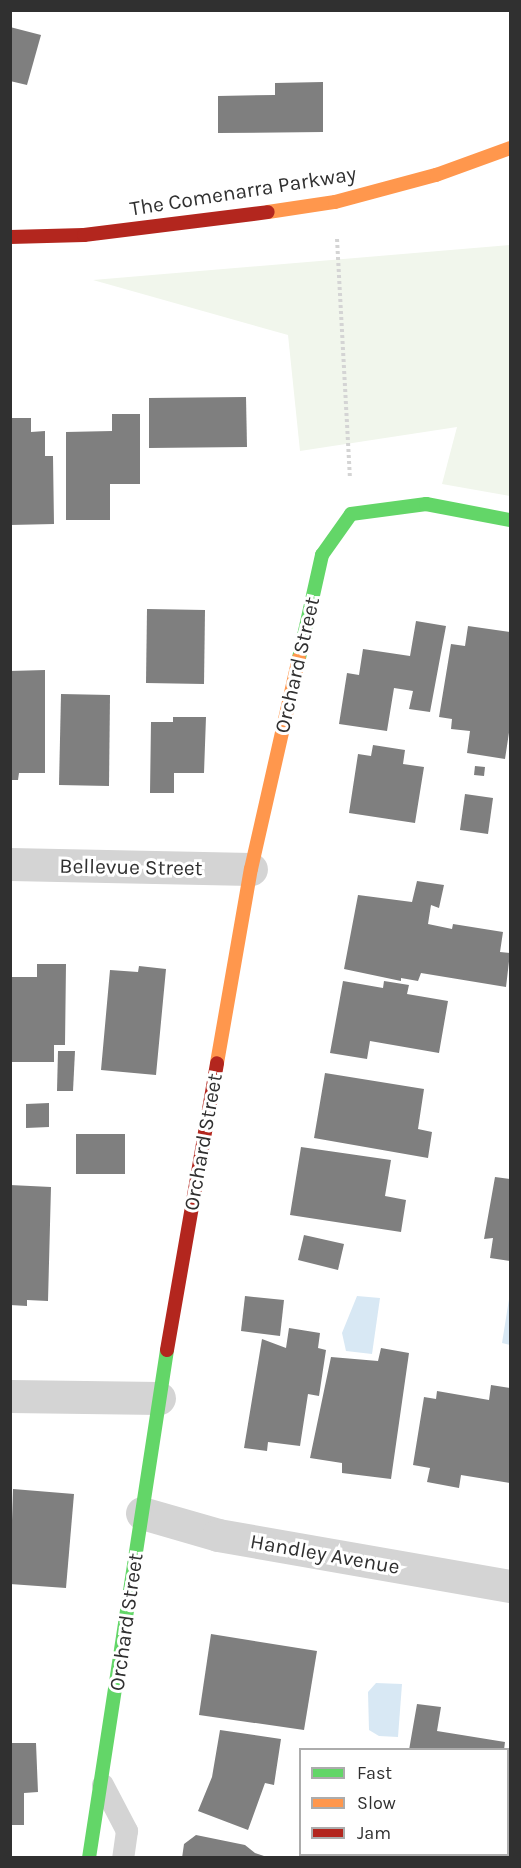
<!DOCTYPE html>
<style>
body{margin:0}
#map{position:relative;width:521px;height:1868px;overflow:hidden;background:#fff;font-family:Karla,sans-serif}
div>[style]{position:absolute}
.green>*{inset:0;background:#f1f6ec}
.water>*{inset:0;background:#d8e8f4}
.building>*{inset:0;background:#7f7f7f}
.path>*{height:4px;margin-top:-2px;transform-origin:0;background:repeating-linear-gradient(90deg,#d4d4d4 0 3px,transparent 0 6px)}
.lane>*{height:22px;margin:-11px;padding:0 11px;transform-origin:11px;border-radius:11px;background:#d4d4d4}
.street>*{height:33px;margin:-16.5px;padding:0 16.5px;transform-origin:16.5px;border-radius:16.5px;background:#d4d4d4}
.fast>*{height:14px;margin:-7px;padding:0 7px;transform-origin:7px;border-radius:7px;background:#63d668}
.slow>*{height:14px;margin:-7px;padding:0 7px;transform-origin:7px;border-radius:7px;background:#ff974d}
.jam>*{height:14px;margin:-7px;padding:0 7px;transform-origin:7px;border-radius:7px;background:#b3261e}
span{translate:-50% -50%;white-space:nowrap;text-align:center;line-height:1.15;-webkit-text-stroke:6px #fff;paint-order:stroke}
.street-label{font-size:21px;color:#303030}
.frame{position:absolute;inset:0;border:12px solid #303030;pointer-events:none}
.legend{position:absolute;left:299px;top:1748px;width:210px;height:108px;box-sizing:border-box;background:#fff;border:2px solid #acacac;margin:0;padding:8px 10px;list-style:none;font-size:18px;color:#303030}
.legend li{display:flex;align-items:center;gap:12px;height:30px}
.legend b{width:30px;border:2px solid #acacac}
</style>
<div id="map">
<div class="green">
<i style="clip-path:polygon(510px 245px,510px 496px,442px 484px,457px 427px,300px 451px,288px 335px,93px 280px)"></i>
</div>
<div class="water">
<i style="clip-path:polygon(510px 1293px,510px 1345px,502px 1343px)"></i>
<i style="clip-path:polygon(357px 1296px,380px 1298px,372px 1354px,346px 1351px,342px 1333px)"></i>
<i style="clip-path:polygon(376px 1683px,402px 1684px,398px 1737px,379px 1736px,369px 1730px,368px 1692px)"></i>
</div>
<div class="building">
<i style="clip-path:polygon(10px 27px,41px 35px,27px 85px,10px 81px)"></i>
<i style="clip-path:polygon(323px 82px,323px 132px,218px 133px,218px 96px,275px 95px,275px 83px)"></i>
<i style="clip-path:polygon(246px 397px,247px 447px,149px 448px,149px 398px)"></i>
<i style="clip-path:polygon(112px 414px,140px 414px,140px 484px,110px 484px,110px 520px,66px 520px,66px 432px,112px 431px)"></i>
<i style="clip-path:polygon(10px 418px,31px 418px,31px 432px,45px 431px,45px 456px,53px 456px,54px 524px,10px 525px)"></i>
<i style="clip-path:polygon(147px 609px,205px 610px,204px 684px,146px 683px)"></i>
<i style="clip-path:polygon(416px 621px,446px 626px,430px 712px,409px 709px,413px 691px,394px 688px,387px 731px,339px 724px,347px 673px,359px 675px,363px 649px,410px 656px)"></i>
<i style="clip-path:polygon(468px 626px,510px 632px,510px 726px,505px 759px,467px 753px,470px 731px,451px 729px,452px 719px,439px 717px,451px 644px,465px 646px)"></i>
<i style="clip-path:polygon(45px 670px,45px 773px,19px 773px,18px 780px,10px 780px,10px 671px)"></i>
<i style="clip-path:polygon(61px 694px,110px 695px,109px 786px,59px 785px)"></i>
<i style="clip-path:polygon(173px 717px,206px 717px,204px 773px,174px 773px,174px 793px,150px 793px,151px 722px,173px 722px)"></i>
<i style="clip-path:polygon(373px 745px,405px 750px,403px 764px,424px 767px,415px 823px,349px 813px,358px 754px,371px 756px)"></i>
<i style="clip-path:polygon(475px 766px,485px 767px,484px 776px,474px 775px)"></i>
<i style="clip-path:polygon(465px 794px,493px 798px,488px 834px,460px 830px)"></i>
<i style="clip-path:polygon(417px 881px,444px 885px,439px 908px,431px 905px,428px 924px,452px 929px,453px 924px,503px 932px,500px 952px,510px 953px,506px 987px,421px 973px,418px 981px,401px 978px,401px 981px,344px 969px,358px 895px,412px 902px)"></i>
<i style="clip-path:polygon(37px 964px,66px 964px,65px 1045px,54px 1045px,54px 1062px,10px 1062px,10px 977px,37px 977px)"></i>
<i style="clip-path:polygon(139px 966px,166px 969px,156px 1075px,101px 1070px,110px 970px,138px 972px)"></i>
<i style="clip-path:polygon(343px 981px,383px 988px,384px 981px,409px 985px,407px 994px,448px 1001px,439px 1053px,370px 1041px,367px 1059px,330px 1053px)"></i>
<i style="clip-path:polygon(58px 1051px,75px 1051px,73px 1091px,57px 1091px)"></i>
<i style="clip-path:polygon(325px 1073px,424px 1089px,418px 1129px,432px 1132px,428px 1158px,314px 1138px)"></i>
<i style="clip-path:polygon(49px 1103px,49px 1127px,26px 1128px,26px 1104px)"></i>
<i style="clip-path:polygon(76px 1134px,125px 1134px,125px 1174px,76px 1174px)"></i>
<i style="clip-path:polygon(301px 1147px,391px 1160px,385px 1196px,406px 1200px,401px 1232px,290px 1215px)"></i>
<i style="clip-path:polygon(495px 1177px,510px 1179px,510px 1261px,490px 1258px,493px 1238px,484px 1239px)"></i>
<i style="clip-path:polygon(10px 1185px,51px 1187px,48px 1301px,27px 1300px,27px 1306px,10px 1305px)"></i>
<i style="clip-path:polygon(304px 1235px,344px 1244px,338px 1270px,298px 1260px)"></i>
<i style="clip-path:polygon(245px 1296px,284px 1300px,280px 1336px,241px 1331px)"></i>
<i style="clip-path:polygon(289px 1328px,320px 1333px,318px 1348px,326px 1350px,319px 1396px,308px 1394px,300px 1446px,268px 1442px,267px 1451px,244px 1448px,262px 1339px,286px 1348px)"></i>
<i style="clip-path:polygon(381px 1348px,409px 1353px,391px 1479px,342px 1473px,342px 1463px,310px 1458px,331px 1357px,378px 1361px)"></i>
<i style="clip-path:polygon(491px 1385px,510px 1388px,510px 1483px,461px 1475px,459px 1488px,427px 1482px,430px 1468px,413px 1465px,424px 1397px,436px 1399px,437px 1391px,489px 1400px)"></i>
<i style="clip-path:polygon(13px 1489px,74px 1494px,66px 1588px,10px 1584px)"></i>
<i style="clip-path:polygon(211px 1634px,317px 1651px,304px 1730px,199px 1715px)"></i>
<i style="clip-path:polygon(417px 1704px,441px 1707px,437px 1731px,505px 1742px,504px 1750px,409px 1750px)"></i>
<i style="clip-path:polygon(220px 1730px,281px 1739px,274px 1785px,265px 1783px,248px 1830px,198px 1811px,212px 1777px)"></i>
<i style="clip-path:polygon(10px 1743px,36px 1743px,38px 1792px,24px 1793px,24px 1825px,10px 1825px)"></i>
<i style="clip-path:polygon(196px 1835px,245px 1845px,255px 1853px,270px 1858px,182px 1858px,184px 1844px)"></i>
</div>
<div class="path">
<i style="left:337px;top:239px;width:238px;rotate:86.9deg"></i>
</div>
<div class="lane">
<i style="left:103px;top:1785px;width:52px;rotate:62.4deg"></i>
<i style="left:127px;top:1831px;width:27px;rotate:98deg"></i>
</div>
<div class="street">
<i style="left:10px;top:864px;width:241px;rotate:1.2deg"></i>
<i style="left:10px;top:1396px;width:149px;rotate:0.8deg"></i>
<i style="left:142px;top:1513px;width:79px;rotate:16.1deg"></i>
<i style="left:218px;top:1535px;width:296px;rotate:9.9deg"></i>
</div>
<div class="fast">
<i style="left:299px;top:658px;width:106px;rotate:-77.4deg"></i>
<i style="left:322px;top:555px;width:50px;rotate:-54.7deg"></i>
<i style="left:351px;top:514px;width:76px;rotate:-7.6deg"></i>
<i style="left:426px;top:504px;width:86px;rotate:10.8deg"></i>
<i style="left:89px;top:1858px;width:514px;rotate:-81.27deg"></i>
</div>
<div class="slow">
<i style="left:268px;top:212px;width:68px;rotate:-8.5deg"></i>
<i style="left:335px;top:202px;width:105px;rotate:-15deg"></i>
<i style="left:436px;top:175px;width:79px;rotate:-20deg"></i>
<i style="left:217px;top:1063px;width:197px;rotate:-80.1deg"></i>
<i style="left:251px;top:869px;width:216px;rotate:-77.2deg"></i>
</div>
<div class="jam">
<i style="left:10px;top:237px;width:74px;rotate:-1.5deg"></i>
<i style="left:84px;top:235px;width:185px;rotate:-7.1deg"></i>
<i style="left:167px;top:1350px;width:291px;rotate:-80.1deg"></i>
</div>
<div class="street-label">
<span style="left:243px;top:191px;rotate:-9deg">The Comenarra Parkway</span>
<span style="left:297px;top:665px;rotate:-77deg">Orchard Street</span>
<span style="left:131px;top:867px;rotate:1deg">Bellevue Street</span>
<span style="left:203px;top:1142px;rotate:-80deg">Orchard Street</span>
<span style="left:325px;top:1554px;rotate:10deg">Handley Avenue</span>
<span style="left:126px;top:1622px;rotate:-82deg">Orchard Street</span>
</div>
<div class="frame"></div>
<ul class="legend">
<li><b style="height:8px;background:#63d668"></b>Fast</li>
<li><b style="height:8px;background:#ff974d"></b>Slow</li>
<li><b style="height:8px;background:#b3261e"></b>Jam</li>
</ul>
</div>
